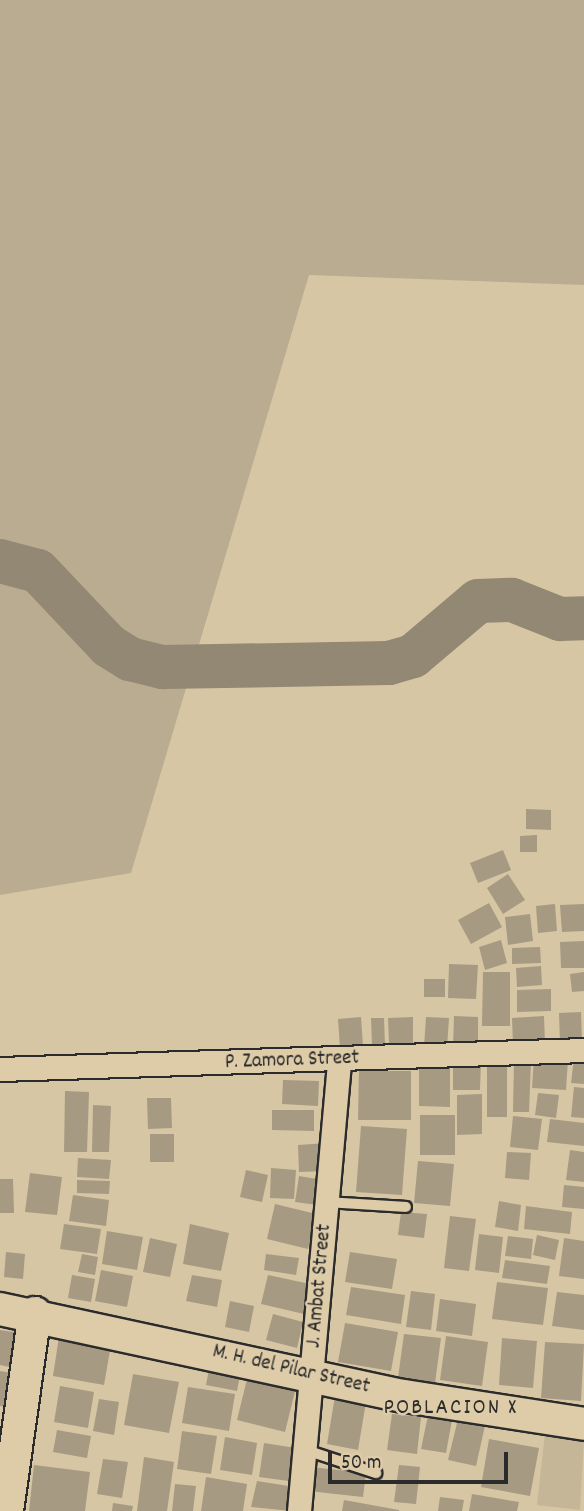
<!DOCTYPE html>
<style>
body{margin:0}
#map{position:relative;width:584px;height:1511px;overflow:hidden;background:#d7c6a4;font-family:Dekko,sans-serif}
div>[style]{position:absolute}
.built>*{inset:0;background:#c6b698}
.green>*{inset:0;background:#baac90}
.river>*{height:44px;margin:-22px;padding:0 22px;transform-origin:22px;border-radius:22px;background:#928873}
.building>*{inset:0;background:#a79a82}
.roads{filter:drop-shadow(2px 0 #2b2b2b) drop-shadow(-2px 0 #2b2b2b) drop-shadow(0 2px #2b2b2b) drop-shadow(0 -2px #2b2b2b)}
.lane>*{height:10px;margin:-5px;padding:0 5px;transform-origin:5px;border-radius:5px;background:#decca9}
.street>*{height:23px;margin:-11.5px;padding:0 11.5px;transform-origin:11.5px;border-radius:11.5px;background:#decca9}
.secondary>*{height:32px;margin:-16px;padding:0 16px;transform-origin:16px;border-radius:16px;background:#decca9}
span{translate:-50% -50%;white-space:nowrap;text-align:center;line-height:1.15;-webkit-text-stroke:5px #decca9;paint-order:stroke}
.street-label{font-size:21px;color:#2b2b2b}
.neighbourhood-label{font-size:23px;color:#2b2b2b;letter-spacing:2px}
.scale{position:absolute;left:328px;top:1452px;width:180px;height:32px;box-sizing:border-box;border:4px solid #2b2b2b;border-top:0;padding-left:9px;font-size:21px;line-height:24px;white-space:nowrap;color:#2b2b2b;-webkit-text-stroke:5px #decca9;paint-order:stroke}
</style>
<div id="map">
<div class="built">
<i style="clip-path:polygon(545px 1433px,584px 1439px,580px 1510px,537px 1505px)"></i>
</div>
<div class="green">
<i style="clip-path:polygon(0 0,584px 0,584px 285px,309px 275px,131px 873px,0 895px)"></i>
</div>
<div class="river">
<i style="left:0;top:561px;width:39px;rotate:15deg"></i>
<i style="left:38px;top:571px;width:103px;rotate:46.6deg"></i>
<i style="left:109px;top:646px;width:25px;rotate:32deg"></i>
<i style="left:130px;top:659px;width:34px;rotate:14deg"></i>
<i style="left:163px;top:667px;width:226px;rotate:-1deg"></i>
<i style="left:389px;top:663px;width:25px;rotate:-16deg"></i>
<i style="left:413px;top:656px;width:85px;rotate:-40.2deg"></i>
<i style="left:478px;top:601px;width:34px;rotate:-2deg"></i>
<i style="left:512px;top:600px;width:52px;rotate:21.6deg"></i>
<i style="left:560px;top:619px;width:24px;rotate:-2deg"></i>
</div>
<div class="building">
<i style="clip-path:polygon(526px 809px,551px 810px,551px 830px,526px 829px)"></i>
<i style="clip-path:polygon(537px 835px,537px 852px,520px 852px,520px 836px)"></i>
<i style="clip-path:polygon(503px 850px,511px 870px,478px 883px,470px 863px)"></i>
<i style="clip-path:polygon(508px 874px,525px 900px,503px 914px,487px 888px)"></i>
<i style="clip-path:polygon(489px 903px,502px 927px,471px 944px,458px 920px)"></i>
<i style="clip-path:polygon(555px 904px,557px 931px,538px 933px,536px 906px)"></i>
<i style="clip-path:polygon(584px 904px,584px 931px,562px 932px,560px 905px)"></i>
<i style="clip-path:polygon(530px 914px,533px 941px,508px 945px,505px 917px)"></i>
<i style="clip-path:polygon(501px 940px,507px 963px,485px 970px,479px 947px)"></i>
<i style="clip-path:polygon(584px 941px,584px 968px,561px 968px,560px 942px)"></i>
<i style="clip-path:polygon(540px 947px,541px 963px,512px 964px,512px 948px)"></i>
<i style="clip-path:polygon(449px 964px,478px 965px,476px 999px,448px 998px)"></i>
<i style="clip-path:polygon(541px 966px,542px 985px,517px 987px,516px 968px)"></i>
<i style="clip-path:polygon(483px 972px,510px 972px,510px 1026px,482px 1026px)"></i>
<i style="clip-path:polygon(584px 972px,584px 991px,572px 992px,570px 974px)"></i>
<i style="clip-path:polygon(424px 979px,445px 979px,445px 997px,424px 997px)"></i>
<i style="clip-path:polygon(551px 989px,551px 1011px,517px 1012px,517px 990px)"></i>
<i style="clip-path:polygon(581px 1012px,582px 1041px,560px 1042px,559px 1013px)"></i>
<i style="clip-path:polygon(454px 1016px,478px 1017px,478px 1047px,453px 1047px)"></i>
<i style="clip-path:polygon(544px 1016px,545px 1044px,513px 1045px,512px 1018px)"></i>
<i style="clip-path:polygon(361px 1017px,363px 1046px,340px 1048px,338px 1019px)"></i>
<i style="clip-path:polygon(413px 1017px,413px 1044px,389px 1044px,388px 1018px)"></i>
<i style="clip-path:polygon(426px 1017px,449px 1018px,447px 1048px,424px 1047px)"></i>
<i style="clip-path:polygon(371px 1018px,384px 1018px,385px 1045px,372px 1046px)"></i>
<i style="clip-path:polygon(534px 1057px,568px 1059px,566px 1090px,532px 1088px)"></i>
<i style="clip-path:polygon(574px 1058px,584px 1059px,584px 1084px,571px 1083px)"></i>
<i style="clip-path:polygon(453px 1061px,481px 1061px,480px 1090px,453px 1090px)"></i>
<i style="clip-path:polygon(514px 1062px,531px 1062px,529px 1112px,513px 1112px)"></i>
<i style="clip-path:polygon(487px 1063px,507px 1063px,507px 1117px,487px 1117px)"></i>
<i style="clip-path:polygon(419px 1064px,450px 1064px,450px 1107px,419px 1106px)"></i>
<i style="clip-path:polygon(359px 1071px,411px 1071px,411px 1120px,358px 1120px)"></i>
<i style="clip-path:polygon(283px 1080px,319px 1081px,318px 1106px,282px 1104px)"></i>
<i style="clip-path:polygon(574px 1087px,584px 1088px,584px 1118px,571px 1117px)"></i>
<i style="clip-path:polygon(65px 1091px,89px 1092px,87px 1152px,64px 1152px)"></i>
<i style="clip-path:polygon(538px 1093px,559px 1095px,556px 1118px,535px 1115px)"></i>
<i style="clip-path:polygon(482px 1094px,482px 1134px,457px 1135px,457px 1095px)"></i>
<i style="clip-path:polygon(147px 1098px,171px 1098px,172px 1128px,148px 1129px)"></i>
<i style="clip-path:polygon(93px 1105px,111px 1106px,109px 1152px,92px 1152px)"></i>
<i style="clip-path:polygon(272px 1110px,314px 1110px,314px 1131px,272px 1130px)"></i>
<i style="clip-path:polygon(420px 1115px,455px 1115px,455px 1155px,420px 1155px)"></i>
<i style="clip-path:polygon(513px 1116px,542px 1119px,538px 1150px,510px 1147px)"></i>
<i style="clip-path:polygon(550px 1119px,584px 1123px,584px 1146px,547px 1142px)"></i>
<i style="clip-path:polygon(361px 1126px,407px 1129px,402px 1195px,356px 1192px)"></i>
<i style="clip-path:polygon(150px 1134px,174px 1134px,174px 1162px,150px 1162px)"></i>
<i style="clip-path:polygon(328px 1143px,329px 1171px,299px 1172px,298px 1145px)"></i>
<i style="clip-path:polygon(570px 1150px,584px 1152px,584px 1182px,566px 1180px)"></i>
<i style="clip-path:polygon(507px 1152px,531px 1153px,529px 1180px,505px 1178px)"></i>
<i style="clip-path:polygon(78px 1158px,111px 1160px,109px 1179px,77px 1177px)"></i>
<i style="clip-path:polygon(418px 1161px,454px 1164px,450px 1206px,414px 1203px)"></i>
<i style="clip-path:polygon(271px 1168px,296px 1170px,294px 1199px,270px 1198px)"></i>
<i style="clip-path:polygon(246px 1170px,268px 1175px,262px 1202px,240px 1197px)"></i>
<i style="clip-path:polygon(30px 1173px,62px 1177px,57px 1215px,25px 1212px)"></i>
<i style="clip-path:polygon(299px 1176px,329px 1181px,325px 1206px,295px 1202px)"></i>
<i style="clip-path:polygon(0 1179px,13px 1179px,14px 1213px,0 1213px)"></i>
<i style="clip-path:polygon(77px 1180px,110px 1181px,109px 1194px,77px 1193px)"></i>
<i style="clip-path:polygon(564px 1185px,584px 1187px,584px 1209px,562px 1207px)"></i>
<i style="clip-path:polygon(73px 1195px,109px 1200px,106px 1226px,69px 1221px)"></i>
<i style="clip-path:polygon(499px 1201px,521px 1205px,518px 1231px,495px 1227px)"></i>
<i style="clip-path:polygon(275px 1204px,316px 1214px,308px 1249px,267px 1239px)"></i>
<i style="clip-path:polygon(526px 1206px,572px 1212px,570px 1234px,524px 1229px)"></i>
<i style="clip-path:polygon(401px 1212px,427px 1214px,424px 1238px,398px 1235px)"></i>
<i style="clip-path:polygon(450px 1216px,476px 1219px,469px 1271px,444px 1268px)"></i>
<i style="clip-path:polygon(64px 1224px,101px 1229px,97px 1254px,60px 1249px)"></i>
<i style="clip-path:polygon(190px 1224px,229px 1233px,221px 1271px,183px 1264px)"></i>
<i style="clip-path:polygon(107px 1231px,143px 1237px,137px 1270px,102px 1264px)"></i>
<i style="clip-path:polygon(479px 1234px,503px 1237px,499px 1273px,475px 1270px)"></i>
<i style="clip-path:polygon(537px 1235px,559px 1240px,555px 1260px,533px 1255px)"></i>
<i style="clip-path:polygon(508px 1236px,533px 1239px,531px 1259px,505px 1256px)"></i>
<i style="clip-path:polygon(150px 1238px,177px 1244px,170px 1277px,143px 1272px)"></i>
<i style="clip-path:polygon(564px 1238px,584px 1241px,584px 1279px,559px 1276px)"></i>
<i style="clip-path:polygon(6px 1252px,25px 1254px,23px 1279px,4px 1277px)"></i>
<i style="clip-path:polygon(350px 1252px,397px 1259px,392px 1289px,345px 1282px)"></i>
<i style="clip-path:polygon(82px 1254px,98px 1257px,95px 1275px,78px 1272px)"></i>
<i style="clip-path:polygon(266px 1254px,299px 1258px,296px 1275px,264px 1270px)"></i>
<i style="clip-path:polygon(505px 1260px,550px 1266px,547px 1284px,502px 1278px)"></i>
<i style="clip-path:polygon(101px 1270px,133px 1276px,127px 1307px,95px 1301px)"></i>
<i style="clip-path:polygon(72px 1275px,95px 1279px,91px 1302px,68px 1298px)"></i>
<i style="clip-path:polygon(192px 1275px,222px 1280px,217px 1307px,186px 1301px)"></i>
<i style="clip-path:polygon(268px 1275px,310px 1284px,304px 1314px,261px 1304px)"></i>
<i style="clip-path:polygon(497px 1282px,548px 1288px,543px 1325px,492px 1319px)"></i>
<i style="clip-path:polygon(351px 1287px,405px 1295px,401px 1324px,346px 1315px)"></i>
<i style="clip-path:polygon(411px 1291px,435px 1294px,431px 1330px,406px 1327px)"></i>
<i style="clip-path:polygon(557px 1292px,584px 1295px,584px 1330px,552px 1326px)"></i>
<i style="clip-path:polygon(440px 1299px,476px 1304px,472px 1336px,436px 1331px)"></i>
<i style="clip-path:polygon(230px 1301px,254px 1306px,249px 1332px,225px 1327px)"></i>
<i style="clip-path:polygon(273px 1314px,303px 1322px,297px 1348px,266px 1340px)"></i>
<i style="clip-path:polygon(345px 1323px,398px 1332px,391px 1371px,338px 1362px)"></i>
<i style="clip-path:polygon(0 1330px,20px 1333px,14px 1368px,0 1365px)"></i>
<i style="clip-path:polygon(60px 1330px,112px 1339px,104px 1385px,53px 1376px)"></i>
<i style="clip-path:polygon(404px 1334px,441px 1338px,435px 1383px,398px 1378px)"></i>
<i style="clip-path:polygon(446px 1336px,488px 1342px,482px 1386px,440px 1380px)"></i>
<i style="clip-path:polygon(502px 1338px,537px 1341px,533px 1388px,499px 1385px)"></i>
<i style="clip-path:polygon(545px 1342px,584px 1344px,581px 1401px,541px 1398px)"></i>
<i style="clip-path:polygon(211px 1358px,242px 1364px,237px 1391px,206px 1385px)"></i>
<i style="clip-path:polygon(0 1371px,19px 1374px,15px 1408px,0 1406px)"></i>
<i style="clip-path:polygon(133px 1374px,179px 1382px,169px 1433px,124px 1425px)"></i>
<i style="clip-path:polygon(248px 1375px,296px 1387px,285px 1432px,237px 1420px)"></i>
<i style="clip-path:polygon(60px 1386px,94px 1392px,88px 1428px,54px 1422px)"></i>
<i style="clip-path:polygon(188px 1387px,235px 1394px,229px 1431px,182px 1423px)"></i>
<i style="clip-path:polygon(336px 1390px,367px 1396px,358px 1450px,327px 1444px)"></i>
<i style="clip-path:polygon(99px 1399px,119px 1402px,114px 1435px,93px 1431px)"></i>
<i style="clip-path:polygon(392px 1414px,421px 1417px,417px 1454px,387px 1450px)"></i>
<i style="clip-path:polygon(428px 1415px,452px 1420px,446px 1453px,421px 1449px)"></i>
<i style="clip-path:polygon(459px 1415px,486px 1421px,476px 1466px,448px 1460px)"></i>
<i style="clip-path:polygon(57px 1430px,91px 1436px,87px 1458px,53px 1452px)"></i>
<i style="clip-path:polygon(182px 1431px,217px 1436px,211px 1474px,177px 1469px)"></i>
<i style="clip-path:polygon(225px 1437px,257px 1443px,252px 1475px,220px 1470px)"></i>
<i style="clip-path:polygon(489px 1439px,539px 1448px,530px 1496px,481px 1487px)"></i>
<i style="clip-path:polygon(264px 1443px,302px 1449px,296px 1482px,259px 1477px)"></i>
<i style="clip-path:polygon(144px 1457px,174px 1462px,167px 1511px,137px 1511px)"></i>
<i style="clip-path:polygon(103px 1459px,128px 1462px,122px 1498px,97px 1494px)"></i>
<i style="clip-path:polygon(34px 1465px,90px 1472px,85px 1511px,29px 1511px)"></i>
<i style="clip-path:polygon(399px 1465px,420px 1467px,416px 1504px,394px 1502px)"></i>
<i style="clip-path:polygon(311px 1467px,366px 1473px,363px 1497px,308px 1491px)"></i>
<i style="clip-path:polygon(206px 1477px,247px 1484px,243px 1511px,201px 1511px)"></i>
<i style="clip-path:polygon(257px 1481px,295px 1487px,291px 1511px,251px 1507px)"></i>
<i style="clip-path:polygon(175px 1484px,196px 1486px,193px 1511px,172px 1511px)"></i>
<i style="clip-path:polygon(472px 1494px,519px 1502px,517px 1511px,469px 1511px)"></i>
<i style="clip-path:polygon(440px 1497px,464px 1500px,462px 1511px,438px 1511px)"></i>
<i style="clip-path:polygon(344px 1500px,399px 1510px,399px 1511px,342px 1511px)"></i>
<i style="clip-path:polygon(113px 1503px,133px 1506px,132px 1511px,112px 1511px)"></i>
</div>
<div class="roads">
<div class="lane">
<i style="left:327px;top:1202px;width:79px;rotate:3.6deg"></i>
<i style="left:306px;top:1450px;width:74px;rotate:18.2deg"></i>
</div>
<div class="street">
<i style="left:0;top:1069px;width:584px;rotate:-1.86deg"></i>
<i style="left:299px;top:1511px;width:452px;rotate:-84.9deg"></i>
</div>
<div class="secondary">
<i style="left:0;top:1309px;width:413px;rotate:12.2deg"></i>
<i style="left:404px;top:1396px;width:182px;rotate:8.8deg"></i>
<i style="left:7px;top:1511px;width:200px;rotate:-82deg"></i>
</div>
</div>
<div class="street-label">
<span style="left:292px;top:1061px;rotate:-2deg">P. Zamora Street</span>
<span style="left:320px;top:1286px;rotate:-85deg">J. Ambat Street</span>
<span style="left:291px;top:1370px;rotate:13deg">M. H. del Pilar Street</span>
</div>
<div class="neighbourhood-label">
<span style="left:451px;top:1409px">POBLACION X</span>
</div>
<div class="scale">50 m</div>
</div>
